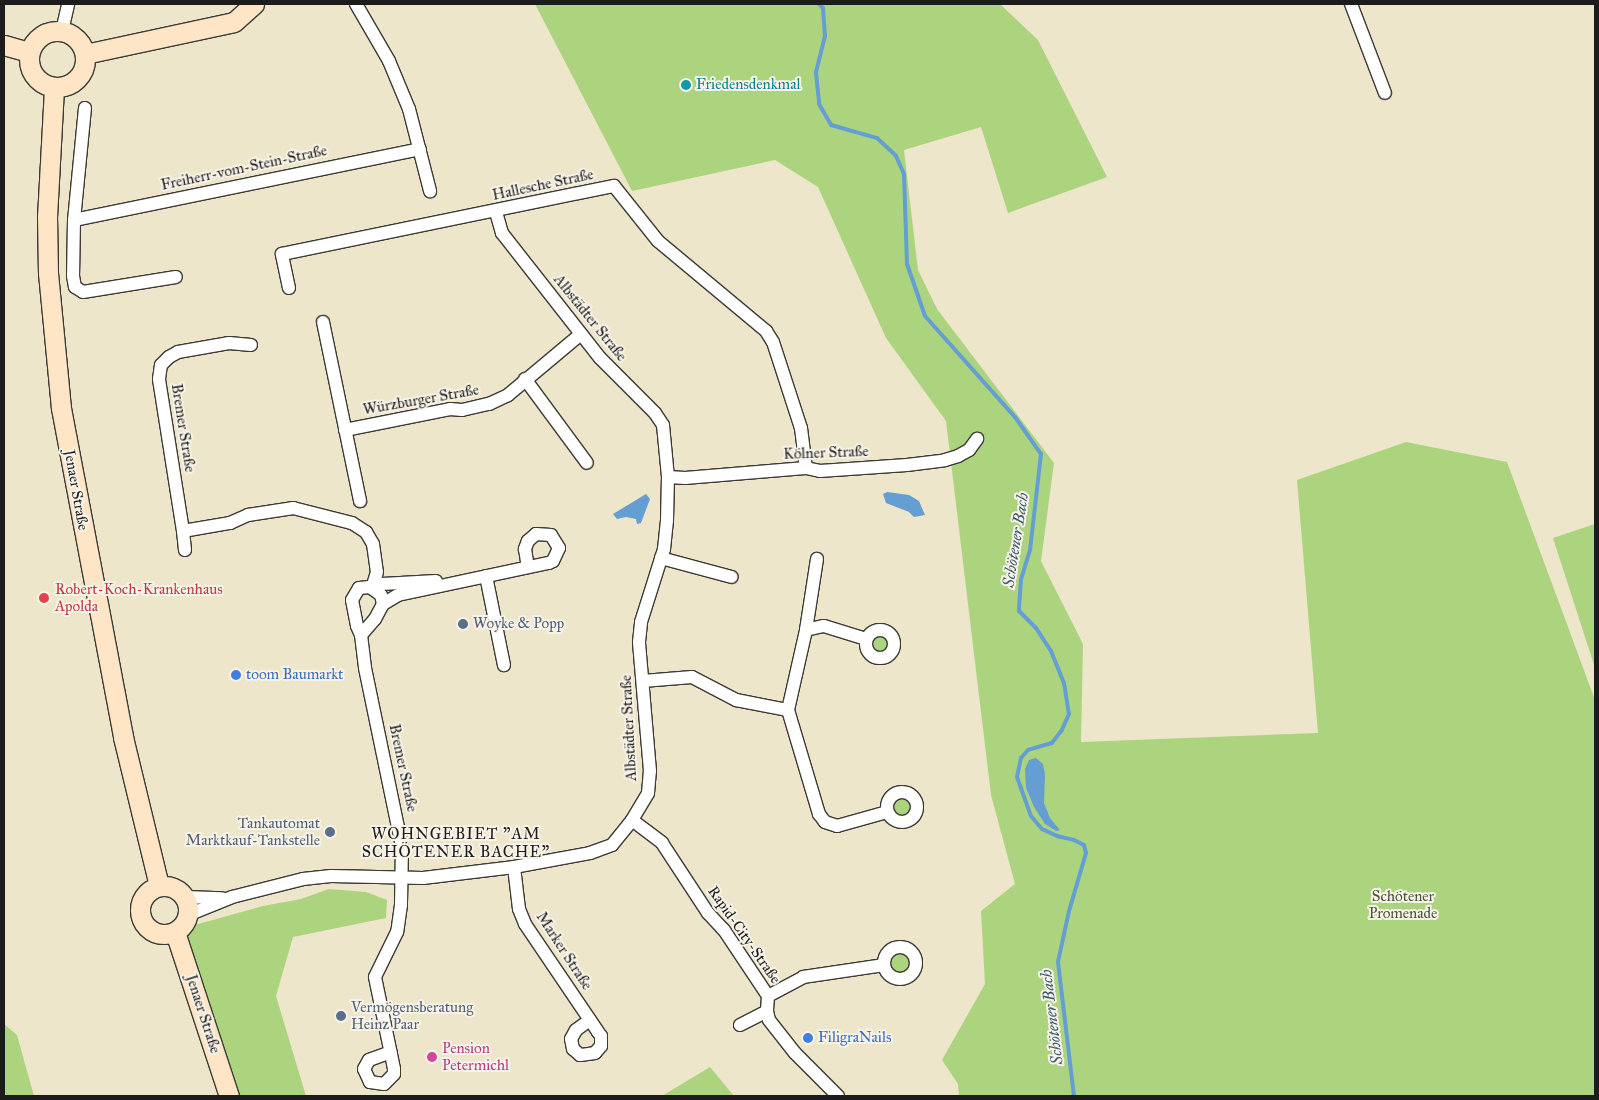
<!DOCTYPE html>
<meta charset="utf-8">
<style>
body{margin:0}
#map{position:relative;width:1599px;height:1100px;overflow:hidden;background:#ede6ca;font-family:"IM FELL Great Primer",serif}
div>[style]{position:absolute}
.green>*{inset:0;background:#acd47e}
.round{border-radius:50%}
.water>*{inset:0;background:#649ed3}
.stream>*{height:4px;margin:-2px;padding:0 2px;transform-origin:2px;border-radius:2px;background:#649ed3}
.roads{filter:drop-shadow(1px 0 #3b3a36) drop-shadow(-1px 0 #3b3a36) drop-shadow(0 1px #3b3a36) drop-shadow(0 -1px #3b3a36)}
.street>*{height:12px;margin:-6px;padding:0 6px;transform-origin:6px;border-radius:6px;background:#fff}
.street>.ring{margin:-6px;padding:0;box-sizing:content-box;background:none;border:12px solid #fff;border-radius:50%}
.secondary>*{height:19px;margin:-9.5px;padding:0 9.5px;transform-origin:9.5px;border-radius:9.5px;background:#fde5c5}
.secondary>.ring{margin:-9.5px;padding:0;box-sizing:content-box;background:none;border:19px solid #fde5c5;border-radius:50%}
.dots>*{width:14px;height:14px;translate:-50% -50%;box-sizing:border-box;border:2px solid #f7f3e8;border-radius:50%}
span{translate:-50% -50%;white-space:nowrap;text-align:center;line-height:1.15;-webkit-text-stroke:4px #f7f3e8;paint-order:stroke}
.culture-label{font-size:15px;color:#0d838f}
.left{translate:0 -50%;text-align:left}
.street-label{font-size:15px;color:#1c1c1c}
.health-label{font-size:15px;color:#be3a42}
.service-label{font-size:15px;color:#4e5e75}
.right{translate:-100% -50%;text-align:right}
.shop-label{font-size:15px;color:#366cbe}
.park-label{font-size:15px;color:#475339}
.hotel-label{font-size:15px;color:#b23c85}
.water-label{font-size:16px;color:#3c566e;font-style:italic}
.neighbourhood-label{font-size:16px;color:#1c1c1c;letter-spacing:1px}
.frame{position:absolute;inset:0;border:5px solid #1c1c1c;pointer-events:none}
</style>
<div id="map">
<div class="green">
<i style="clip-path:polygon(535px 4px,1000px 4px,1038px 40px,1107px 177px,1008px 213px,981px 127px,904px 150px,918px 270px,937px 309px,1054px 463px,1041px 561px,1083px 644px,1081px 742px,1318px 733px,1297px 480px,1406px 442px,1507px 462px,1595px 700px,1595px 1096px,959px 1096px,958px 1084px,942px 1060px,985px 984px,981px 911px,1015px 884px,991px 795px,946px 421px,886px 338px,818px 187px,775px 160px,632px 191px)"></i>
<i style="clip-path:polygon(1595px 524px,1595px 668px,1553px 538px)"></i>
<i class="round" style="left:870px;top:634px;width:20px;height:20px"></i>
<i class="round" style="left:893px;top:797px;width:20px;height:20px"></i>
<i style="clip-path:polygon(329px 889px,366px 892px,387px 900px,386px 918px,293px 937px,276px 996px,306px 1096px,239px 1096px,187px 938px,191px 926px,263px 906px,301px 899px)"></i>
<i class="round" style="left:891px;top:954px;width:20px;height:20px"></i>
<i style="clip-path:polygon(4px 1024px,17px 1035px,34px 1096px,4px 1096px)"></i>
<i style="clip-path:polygon(710px 1067px,734px 1096px,662px 1096px)"></i>
</div>
<div class="water">
<i style="clip-path:polygon(887px 492px,909px 495px,919px 501px,925px 515px,914px 517px,909px 512px,886px 503px,883px 494px)"></i>
<i style="clip-path:polygon(646px 494px,650px 499px,641px 523px,637px 524px,636px 519px,626px 517px,617px 519px,613px 514px)"></i>
<i style="clip-path:polygon(1036px 758px,1043px 764px,1045px 774px,1044px 803px,1050px 818px,1060px 830px,1056px 831px,1045px 824px,1034px 807px,1026px 788px,1025px 769px,1029px 760px)"></i>
</div>
<div class="stream">
<i style="left:819px;top:4px;width:6px;rotate:45deg"></i>
<i style="left:823px;top:8px;width:28px;rotate:86deg"></i>
<i style="left:825px;top:36px;width:38px;rotate:104deg"></i>
<i style="left:816px;top:73px;width:31px;rotate:84deg"></i>
<i style="left:819px;top:104px;width:24px;rotate:60deg"></i>
<i style="left:831px;top:125px;width:48px;rotate:15.8deg"></i>
<i style="left:877px;top:138px;width:26px;rotate:43deg"></i>
<i style="left:896px;top:156px;width:20px;rotate:66deg"></i>
<i style="left:904px;top:174px;width:90px;rotate:88.1deg"></i>
<i style="left:907px;top:264px;width:55px;rotate:70.9deg"></i>
<i style="left:925px;top:316px;width:135px;rotate:48.3deg"></i>
<i style="left:1015px;top:417px;width:45px;rotate:54.9deg"></i>
<i style="left:1041px;top:454px;width:97px;rotate:96.5deg"></i>
<i style="left:1030px;top:550px;width:31px;rotate:107deg"></i>
<i style="left:1021px;top:580px;width:31px;rotate:94deg"></i>
<i style="left:1019px;top:611px;width:24px;rotate:45deg"></i>
<i style="left:1036px;top:628px;width:27px;rotate:57deg"></i>
<i style="left:1051px;top:651px;width:35px;rotate:68deg"></i>
<i style="left:1064px;top:683px;width:31px;rotate:81deg"></i>
<i style="left:1069px;top:714px;width:17px;rotate:114deg"></i>
<i style="left:1062px;top:730px;width:16px;rotate:128deg"></i>
<i style="left:1052px;top:743px;width:25px;rotate:164deg"></i>
<i style="left:1028px;top:750px;width:11px;rotate:131deg"></i>
<i style="left:1021px;top:758px;width:19px;rotate:102deg"></i>
<i style="left:1017px;top:777px;width:41px;rotate:70.3deg"></i>
<i style="left:1031px;top:816px;width:17px;rotate:50deg"></i>
<i style="left:1042px;top:829px;width:17px;rotate:25deg"></i>
<i style="left:1057px;top:836px;width:17px;rotate:13deg"></i>
<i style="left:1074px;top:840px;width:11px;rotate:27deg"></i>
<i style="left:1084px;top:845px;width:8px;rotate:76deg"></i>
<i style="left:1086px;top:853px;width:60px;rotate:106.3deg"></i>
<i style="left:1069px;top:911px;width:52px;rotate:102.2deg"></i>
<i style="left:1058px;top:962px;width:135px;rotate:83.2deg"></i>
</div>
<div class="roads">
<div class="street">
<i style="left:356px;top:4px;width:66px;rotate:59.9deg"></i>
<i style="left:389px;top:61px;width:52px;rotate:67.4deg"></i>
<i style="left:409px;top:109px;width:85px;rotate:75.6deg"></i>
<i style="left:1351px;top:4px;width:95px;rotate:69.1deg"></i>
<i style="left:62px;top:31px;width:28px;rotate:-77deg"></i>
<i style="left:85px;top:108px;width:113px;rotate:95.6deg"></i>
<i style="left:74px;top:220px;width:56px;rotate:91deg"></i>
<i style="left:73px;top:276px;width:11px;rotate:80deg"></i>
<i style="left:75px;top:287px;width:9px;rotate:32deg"></i>
<i style="left:83px;top:292px;width:94px;rotate:-9.2deg"></i>
<i style="left:74px;top:220px;width:353px;rotate:-11.6deg"></i>
<i style="left:289px;top:288px;width:35px;rotate:-102deg"></i>
<i style="left:282px;top:254px;width:339px;rotate:-11.6deg"></i>
<i style="left:614px;top:186px;width:70px;rotate:51.3deg"></i>
<i style="left:658px;top:241px;width:141px;rotate:39.8deg"></i>
<i style="left:766px;top:331px;width:13px;rotate:58deg"></i>
<i style="left:773px;top:342px;width:90px;rotate:72deg"></i>
<i style="left:801px;top:428px;width:40px;rotate:82.9deg"></i>
<i style="left:323px;top:322px;width:183px;rotate:78.3deg"></i>
<i style="left:525px;top:379px;width:104px;rotate:53.6deg"></i>
<i style="left:345px;top:430px;width:107px;rotate:-11.3deg"></i>
<i style="left:450px;top:409px;width:12px;rotate:5deg"></i>
<i style="left:462px;top:410px;width:28px;rotate:-13deg"></i>
<i style="left:489px;top:404px;width:21px;rotate:-25deg"></i>
<i style="left:508px;top:395px;width:95px;rotate:-39.9deg"></i>
<i style="left:668px;top:477px;width:17px;rotate:3deg"></i>
<i style="left:685px;top:478px;width:121px;rotate:-4.7deg"></i>
<i style="left:806px;top:468px;width:14px;rotate:12deg"></i>
<i style="left:820px;top:471px;width:87px;rotate:-3.9deg"></i>
<i style="left:907px;top:465px;width:38px;rotate:-7deg"></i>
<i style="left:945px;top:460px;width:14px;rotate:-17deg"></i>
<i style="left:958px;top:456px;width:13px;rotate:-29deg"></i>
<i style="left:969px;top:450px;width:14px;rotate:-54deg"></i>
<i style="left:183px;top:531px;width:154px;rotate:-99deg"></i>
<i style="left:159px;top:379px;width:14px;rotate:-82deg"></i>
<i style="left:161px;top:365px;width:11px;rotate:-45deg"></i>
<i style="left:169px;top:357px;width:10px;rotate:-29deg"></i>
<i style="left:178px;top:352px;width:52px;rotate:-10deg"></i>
<i style="left:229px;top:343px;width:22px;rotate:5deg"></i>
<i style="left:185px;top:550px;width:19px;rotate:-96deg"></i>
<i style="left:183px;top:531px;width:48px;rotate:-9.7deg"></i>
<i style="left:230px;top:523px;width:20px;rotate:-24deg"></i>
<i style="left:248px;top:515px;width:46px;rotate:-8.8deg"></i>
<i style="left:293px;top:508px;width:61px;rotate:14.3deg"></i>
<i style="left:352px;top:523px;width:17px;rotate:33deg"></i>
<i style="left:366px;top:532px;width:14px;rotate:60deg"></i>
<i style="left:373px;top:544px;width:28px;rotate:82deg"></i>
<i style="left:377px;top:572px;width:17px;rotate:107deg"></i>
<i style="left:661px;top:558px;width:73px;rotate:15deg"></i>
<i style="left:486px;top:576px;width:91px;rotate:78.6deg"></i>
<i style="left:372px;top:588px;width:11px;rotate:-22deg"></i>
<i style="left:382px;top:584px;width:54px;rotate:-3.2deg"></i>
<i style="left:383px;top:604px;width:9px;rotate:-103deg"></i>
<i style="left:381px;top:595px;width:14px;rotate:-144deg"></i>
<i style="left:370px;top:587px;width:11px;rotate:175deg"></i>
<i style="left:359px;top:588px;width:14px;rotate:120deg"></i>
<i style="left:352px;top:600px;width:26px;rotate:79deg"></i>
<i style="left:357px;top:626px;width:10px;rotate:66deg"></i>
<i style="left:361px;top:635px;width:33px;rotate:83deg"></i>
<i style="left:365px;top:668px;width:182px;rotate:78.3deg"></i>
<i style="left:402px;top:846px;width:59px;rotate:91deg"></i>
<i style="left:401px;top:905px;width:27px;rotate:98deg"></i>
<i style="left:397px;top:932px;width:50px;rotate:116.1deg"></i>
<i style="left:375px;top:977px;width:94px;rotate:78.3deg"></i>
<i style="left:394px;top:1069px;width:5px;rotate:90deg"></i>
<i style="left:394px;top:1074px;width:14px;rotate:135deg"></i>
<i style="left:384px;top:1084px;width:14px;rotate:-172deg"></i>
<i style="left:370px;top:1082px;width:14px;rotate:-115deg"></i>
<i style="left:364px;top:1069px;width:10px;rotate:-61deg"></i>
<i style="left:369px;top:1060px;width:23px;rotate:-20deg"></i>
<i class="ring" style="left:866px;top:630px;width:16px;height:16px"></i>
<i style="left:806px;top:630px;width:18px;rotate:-13deg"></i>
<i style="left:824px;top:626px;width:44px;rotate:17.2deg"></i>
<i style="left:361px;top:635px;width:21px;rotate:-49deg"></i>
<i style="left:375px;top:619px;width:17px;rotate:-62deg"></i>
<i style="left:383px;top:604px;width:17px;rotate:-31deg"></i>
<i style="left:398px;top:595px;width:154px;rotate:-12deg"></i>
<i style="left:549px;top:563px;width:4px;rotate:-27deg"></i>
<i style="left:553px;top:561px;width:14px;rotate:-65deg"></i>
<i style="left:559px;top:548px;width:15px;rotate:-122deg"></i>
<i style="left:551px;top:535px;width:15px;rotate:-176deg"></i>
<i style="left:536px;top:534px;width:11px;rotate:139deg"></i>
<i style="left:528px;top:541px;width:9px;rotate:111deg"></i>
<i style="left:525px;top:549px;width:18px;rotate:81deg"></i>
<i style="left:643px;top:681px;width:49px;rotate:-4.7deg"></i>
<i style="left:692px;top:677px;width:50px;rotate:27.6deg"></i>
<i style="left:736px;top:700px;width:53px;rotate:10.9deg"></i>
<i style="left:788px;top:710px;width:109px;rotate:73.4deg"></i>
<i style="left:819px;top:814px;width:10px;rotate:53deg"></i>
<i style="left:825px;top:822px;width:13px;rotate:18deg"></i>
<i style="left:837px;top:826px;width:52px;rotate:-15.6deg"></i>
<i style="left:788px;top:710px;width:82px;rotate:-77.3deg"></i>
<i style="left:806px;top:630px;width:72px;rotate:-81.2deg"></i>
<i class="ring" style="left:887px;top:792px;width:18px;height:18px"></i>
<i style="left:632px;top:820px;width:38px;rotate:37deg"></i>
<i style="left:662px;top:843px;width:84px;rotate:56.7deg"></i>
<i style="left:708px;top:913px;width:23px;rotate:47deg"></i>
<i style="left:724px;top:930px;width:79px;rotate:56.3deg"></i>
<i style="left:768px;top:996px;width:15px;rotate:94deg"></i>
<i style="left:767px;top:1011px;width:9px;rotate:77deg"></i>
<i style="left:769px;top:1020px;width:42px;rotate:51.8deg"></i>
<i style="left:795px;top:1053px;width:61px;rotate:45deg"></i>
<i style="left:514px;top:867px;width:42px;rotate:83.2deg"></i>
<i style="left:519px;top:909px;width:16px;rotate:68deg"></i>
<i style="left:525px;top:924px;width:130px;rotate:55.9deg"></i>
<i style="left:598px;top:1032px;width:5px;rotate:53deg"></i>
<i style="left:601px;top:1036px;width:10px;rotate:90deg"></i>
<i style="left:601px;top:1046px;width:9px;rotate:131deg"></i>
<i style="left:595px;top:1053px;width:15px;rotate:172deg"></i>
<i style="left:580px;top:1055px;width:9px;rotate:-139deg"></i>
<i style="left:573px;top:1049px;width:10px;rotate:-101deg"></i>
<i style="left:571px;top:1039px;width:10px;rotate:-61deg"></i>
<i style="left:576px;top:1030px;width:17px;rotate:-36deg"></i>
<i style="left:184px;top:897px;width:38px;rotate:2deg"></i>
<i style="left:188px;top:915px;width:48px;rotate:-22.2deg"></i>
<i style="left:232px;top:897px;width:73px;rotate:-14.2deg"></i>
<i style="left:303px;top:879px;width:28px;rotate:-6deg"></i>
<i style="left:331px;top:876px;width:92px;rotate:1.2deg"></i>
<i style="left:423px;top:878px;width:92px;rotate:-6.9deg"></i>
<i style="left:514px;top:867px;width:77px;rotate:-10.4deg"></i>
<i style="left:590px;top:853px;width:23px;rotate:-20deg"></i>
<i style="left:612px;top:845px;width:32px;rotate:-51deg"></i>
<i style="left:632px;top:820px;width:31px;rotate:-59deg"></i>
<i style="left:648px;top:793px;width:22px;rotate:-85deg"></i>
<i style="left:650px;top:771px;width:129px;rotate:-94.9deg"></i>
<i style="left:639px;top:642px;width:20px;rotate:-84deg"></i>
<i style="left:641px;top:622px;width:77px;rotate:-72.5deg"></i>
<i style="left:664px;top:549px;width:29px;rotate:-84deg"></i>
<i style="left:667px;top:520px;width:43px;rotate:-88.7deg"></i>
<i style="left:668px;top:477px;width:52px;rotate:-95.5deg"></i>
<i style="left:663px;top:425px;width:14px;rotate:-124deg"></i>
<i style="left:655px;top:413px;width:78px;rotate:-135deg"></i>
<i style="left:600px;top:358px;width:159px;rotate:-128.1deg"></i>
<i style="left:502px;top:233px;width:22px;rotate:-106deg"></i>
<i class="ring" style="left:884px;top:947px;width:20px;height:20px"></i>
<i style="left:768px;top:996px;width:40px;rotate:-28deg"></i>
<i style="left:803px;top:977px;width:82px;rotate:-8.4deg"></i>
<i style="left:740px;top:1025px;width:30px;rotate:-27deg"></i>
</div>
<div class="secondary">
<i class="ring" style="left:29px;top:31px;width:37px;height:37px"></i>
<i style="left:4px;top:45px;width:26px;rotate:16deg"></i>
<i style="left:85px;top:54px;width:152px;rotate:-12.1deg"></i>
<i style="left:234px;top:22px;width:27px;rotate:-42deg"></i>
<i style="left:54px;top:88px;width:128px;rotate:93.1deg"></i>
<i style="left:47px;top:216px;width:57px;rotate:89deg"></i>
<i style="left:48px;top:273px;width:136px;rotate:84.5deg"></i>
<i style="left:61px;top:408px;width:335px;rotate:79.3deg"></i>
<i style="left:123px;top:737px;width:153px;rotate:76.4deg"></i>
<i class="ring" style="left:140px;top:886px;width:29px;height:29px"></i>
<i style="left:175px;top:932px;width:173px;rotate:71.8deg"></i>
</div>
</div>
<div class="dots">
<i style="left:686px;top:85px;background:#0f9aa8"></i>
<i style="left:44px;top:598px;background:#e0444e"></i>
<i style="left:463px;top:624px;background:#5c6f8a"></i>
<i style="left:236px;top:675px;background:#3f7fe0"></i>
<i style="left:330px;top:832px;background:#5c6f8a"></i>
<i style="left:341px;top:1016px;background:#5c6f8a"></i>
<i style="left:808px;top:1038px;background:#3f7fe0"></i>
<i style="left:432px;top:1057px;background:#d1479c"></i>
</div>
<div class="culture-label">
<span class="left" style="left:696px;top:85px">Friedensdenkmal</span>
</div>
<div class="street-label">
<span style="left:244px;top:168px;rotate:-12deg">Freiherr-vom-Stein-Straße</span>
<span style="left:543px;top:185px;rotate:-12deg">Hallesche Straße</span>
<span style="left:590px;top:318px;rotate:51deg">Albstädter Straße</span>
<span style="left:421px;top:400px;rotate:-10deg">Würzburger Straße</span>
<span style="left:183px;top:428px;rotate:81deg">Bremer Straße</span>
<span style="left:826px;top:453px;rotate:-2deg">Kölner Straße</span>
<span style="left:76px;top:490px;rotate:80deg">Jenaer Straße</span>
<span style="left:629px;top:728px;rotate:-93deg">Albstädter Straße</span>
<span style="left:403px;top:768px;rotate:78deg">Bremer Straße</span>
<span style="left:744px;top:935px;rotate:55deg">Rapid-City-Straße</span>
<span style="left:564px;top:951px;rotate:57deg">Marker Straße</span>
<span style="left:203px;top:1014px;rotate:72deg">Jenaer Straße</span>
</div>
<div class="health-label">
<span class="left" style="left:55px;top:598px">Robert-Koch-Krankenhaus<br>Apolda</span>
</div>
<div class="service-label">
<span class="left" style="left:473px;top:624px">Woyke &amp; Popp</span>
<span class="right" style="left:320px;top:832px">Tankautomat<br>Marktkauf-Tankstelle</span>
<span class="left" style="left:351px;top:1016px">Vermögensberatung<br>Heinz Paar</span>
</div>
<div class="shop-label">
<span class="left" style="left:246px;top:675px">toom Baumarkt</span>
<span class="left" style="left:818px;top:1038px">FiligraNails</span>
</div>
<div class="park-label">
<span style="left:1403px;top:905px">Schötener<br>Promenade</span>
</div>
<div class="hotel-label">
<span class="left" style="left:442px;top:1057px">Pension<br>Petermichl</span>
</div>
<div class="water-label">
<span style="left:1016px;top:540px;rotate:-81deg">Schötener Bach</span>
<span style="left:1052px;top:1017px;rotate:-97deg">Schötener Bach</span>
</div>
<div class="neighbourhood-label">
<span style="left:456px;top:843px">WOHNGEBIET "AM<br>SCHÖTENER BACHE"</span>
</div>
<div class="frame"></div>
</div>
